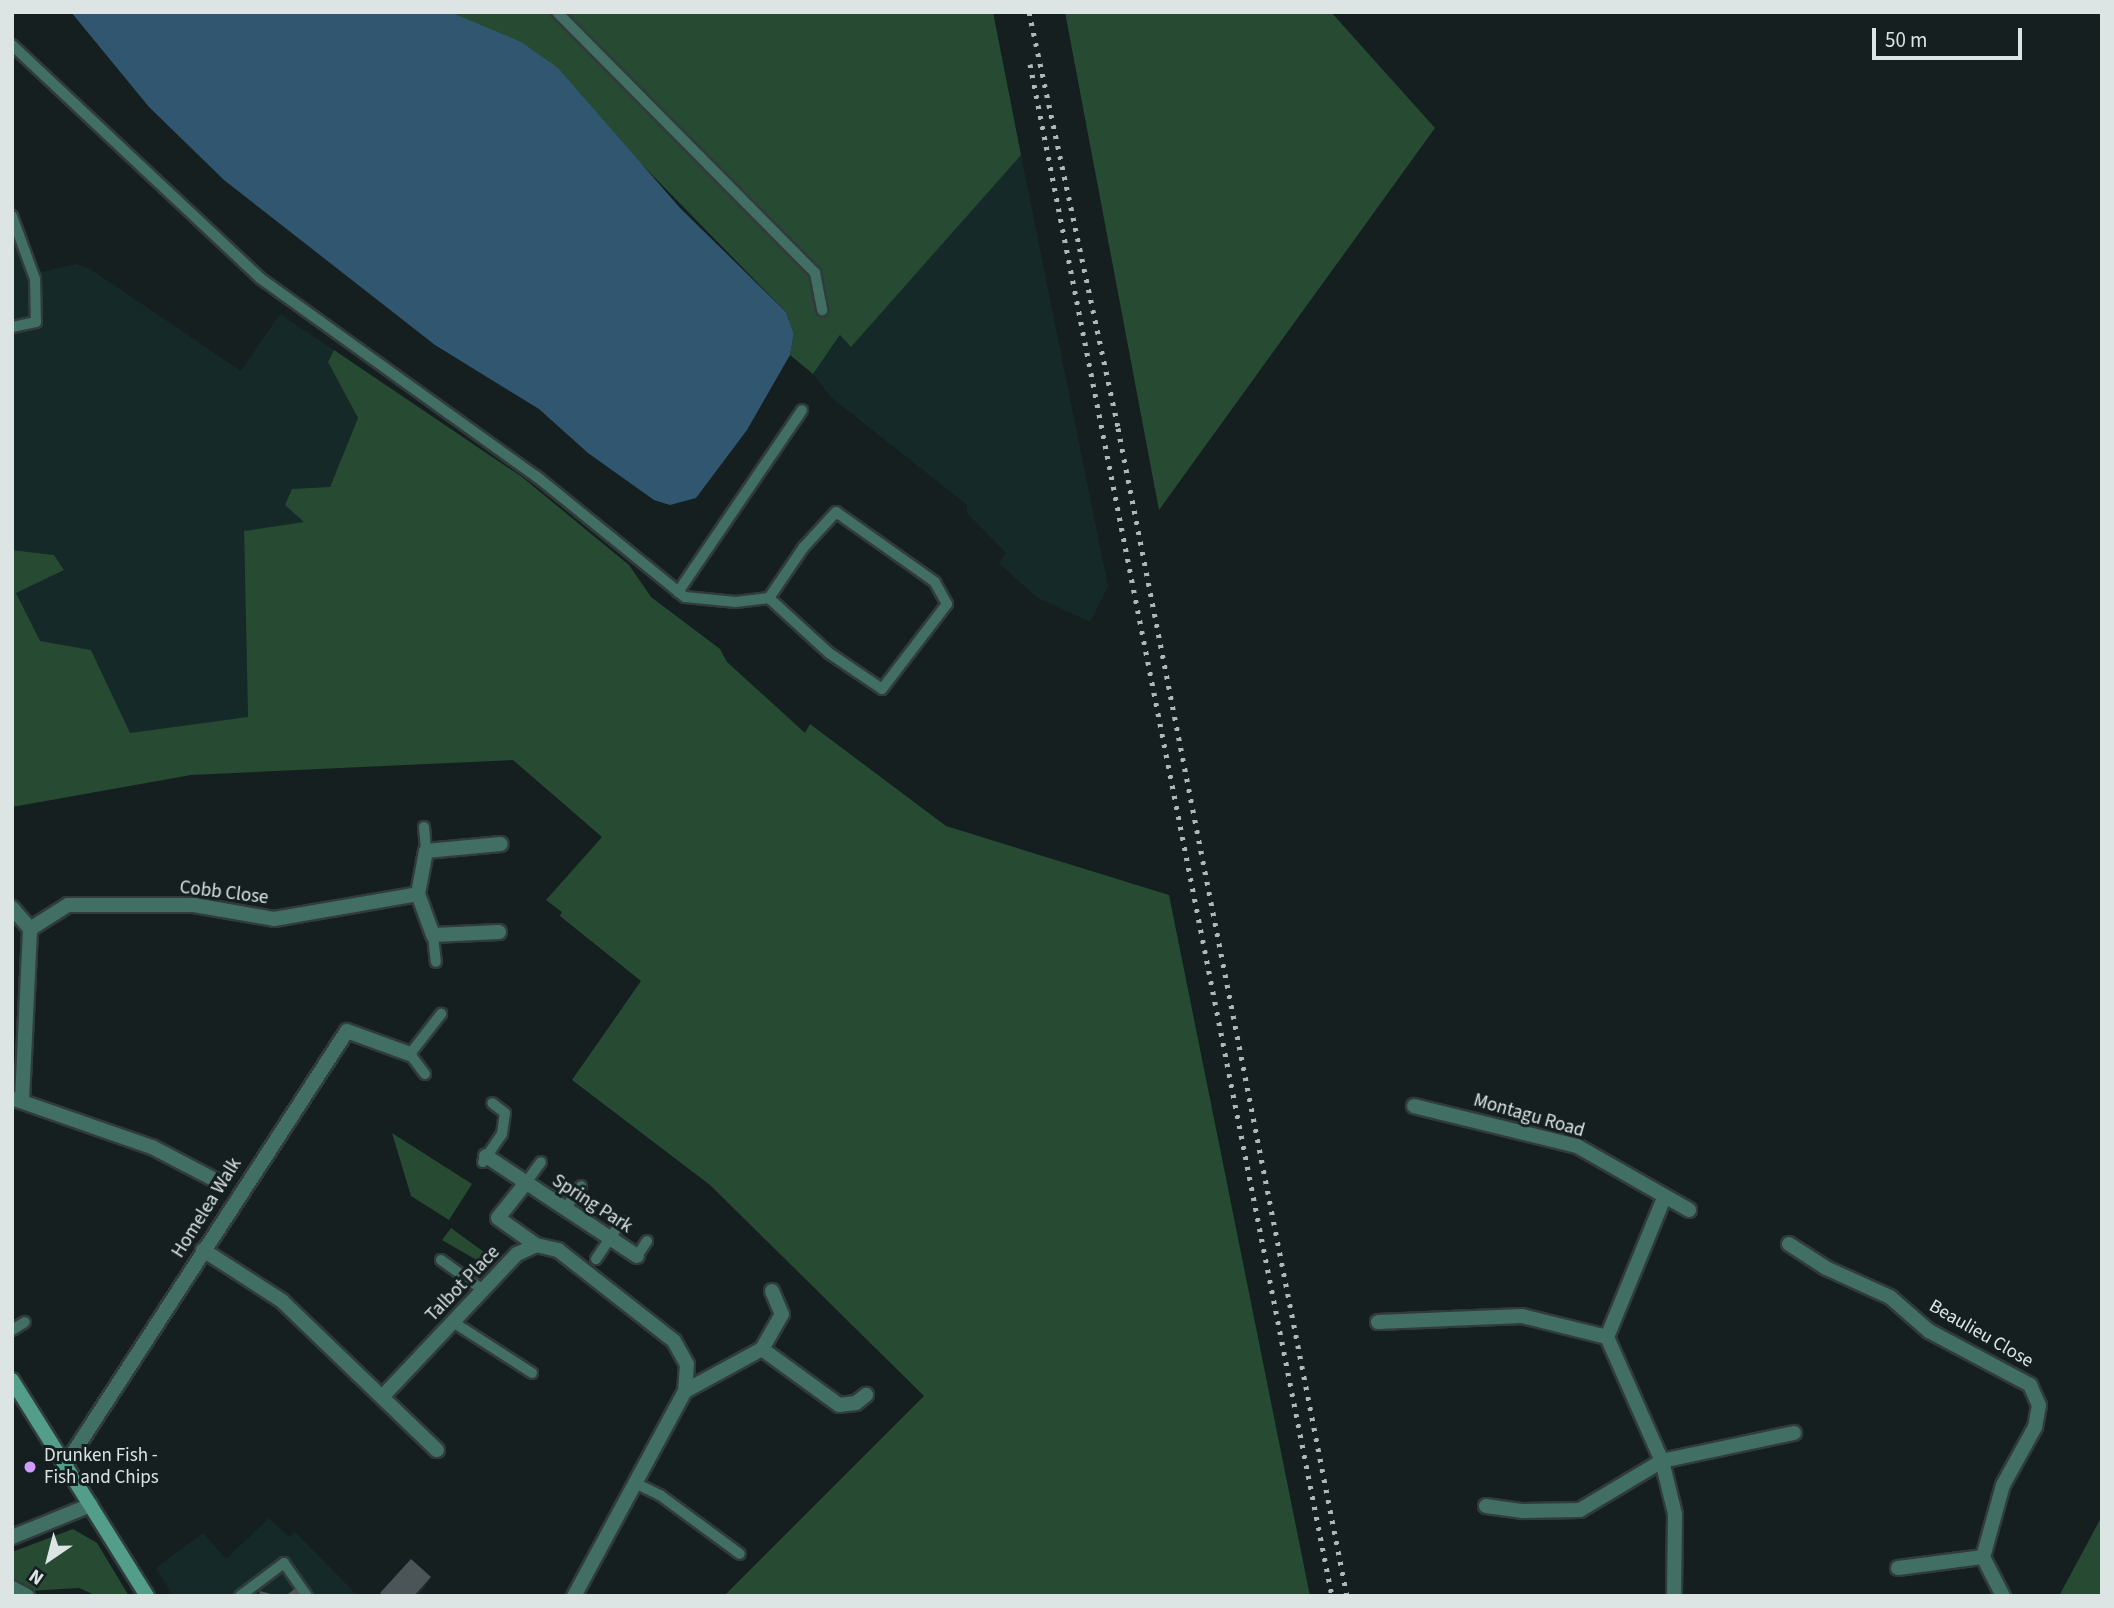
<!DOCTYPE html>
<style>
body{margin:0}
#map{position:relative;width:2114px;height:1608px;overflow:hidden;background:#151f20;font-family:"Source Sans 3",sans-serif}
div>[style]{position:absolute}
.built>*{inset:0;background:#162929}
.green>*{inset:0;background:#264a32}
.water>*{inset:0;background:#315670}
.roads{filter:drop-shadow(2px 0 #313b3b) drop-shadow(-2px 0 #313b3b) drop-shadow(0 2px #313b3b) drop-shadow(0 -2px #313b3b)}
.lane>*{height:10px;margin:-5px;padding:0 5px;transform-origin:5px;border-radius:5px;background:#426f63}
.street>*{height:14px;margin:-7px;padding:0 7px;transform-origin:7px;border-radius:7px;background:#426f63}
.secondary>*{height:14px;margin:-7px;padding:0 7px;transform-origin:7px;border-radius:7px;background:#529e8b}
.rail>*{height:5px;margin-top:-2.5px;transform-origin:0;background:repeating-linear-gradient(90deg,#b0b7b7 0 3.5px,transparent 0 10.5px)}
.shaded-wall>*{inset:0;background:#232d30}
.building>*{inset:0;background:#4b5457}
.dots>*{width:19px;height:19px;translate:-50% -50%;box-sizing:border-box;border:4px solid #151f20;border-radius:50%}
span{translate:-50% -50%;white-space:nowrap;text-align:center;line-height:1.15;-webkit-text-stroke:6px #151f20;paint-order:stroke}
.street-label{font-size:19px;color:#dde4e4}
.poi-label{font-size:19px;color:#dde4e4}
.left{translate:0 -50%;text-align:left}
.frame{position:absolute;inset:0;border:14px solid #dde4e4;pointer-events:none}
.north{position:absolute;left:14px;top:1524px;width:70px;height:70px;-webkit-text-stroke:5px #151f20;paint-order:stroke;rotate:215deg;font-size:19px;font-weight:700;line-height:28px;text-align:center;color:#dde4e4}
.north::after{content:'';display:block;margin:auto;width:24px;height:32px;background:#dde4e4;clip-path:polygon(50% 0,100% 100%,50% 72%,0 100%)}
.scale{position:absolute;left:1872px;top:28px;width:150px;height:32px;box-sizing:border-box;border:4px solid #dde4e4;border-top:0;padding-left:9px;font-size:21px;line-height:24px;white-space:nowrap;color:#dde4e4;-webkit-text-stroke:5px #151f20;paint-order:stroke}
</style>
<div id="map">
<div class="built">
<i style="clip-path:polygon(1021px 155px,1108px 587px,1090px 622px,1036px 597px,999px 563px,1006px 553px,967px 513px,967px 505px,832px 398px,813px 374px,841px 335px,851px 346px)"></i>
<i style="clip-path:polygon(12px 199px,41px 272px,76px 264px,90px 269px,241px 371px,280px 314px,334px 350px,328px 362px,358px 418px,330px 487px,305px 522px,244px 531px,248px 718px,130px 733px,91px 650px,39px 641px,16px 592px,64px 569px,54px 555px,12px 550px)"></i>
<i style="clip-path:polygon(269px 1518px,289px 1537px,295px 1532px,358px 1596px,173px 1596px,156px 1568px,203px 1533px,226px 1559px)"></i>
</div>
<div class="green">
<i style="clip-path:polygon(450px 12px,993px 12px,1021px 155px,851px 347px,840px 335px,813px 374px,790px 355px,794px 334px,786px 312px,620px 142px)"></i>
<i style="clip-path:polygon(1065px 12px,1331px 12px,1435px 128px,1159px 510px)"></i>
<i style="clip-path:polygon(334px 350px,522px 477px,629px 565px,651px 597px,720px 649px,727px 662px,805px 733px,810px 724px,946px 826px,1169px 895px,1310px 1596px,724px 1596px,924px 1396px,710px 1185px,572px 1080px,641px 981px,560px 916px,562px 912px,546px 900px,602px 837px,513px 760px,191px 775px,12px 807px,12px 550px,54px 555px,64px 570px,16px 593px,40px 641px,91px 650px,130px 733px,248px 717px,244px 531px,304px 522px,285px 505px,292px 489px,330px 487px,358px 418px,328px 362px)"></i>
<i style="clip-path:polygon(392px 1133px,472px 1184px,449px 1220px,411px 1196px)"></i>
<i style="clip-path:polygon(451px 1228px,488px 1255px,488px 1262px,480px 1262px,442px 1240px)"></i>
<i style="clip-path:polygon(2102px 1516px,2102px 1596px,2059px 1596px)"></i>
<i style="clip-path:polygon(73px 1529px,97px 1543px,129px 1596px,97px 1596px,79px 1588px,28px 1591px,12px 1579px,12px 1552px)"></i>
</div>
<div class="water">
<i style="clip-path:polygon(71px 12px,450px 12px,521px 42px,558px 68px,680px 208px,786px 312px,794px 334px,790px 355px,747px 430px,696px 498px,670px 505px,654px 500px,588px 453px,539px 409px,435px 345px,224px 180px,149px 107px)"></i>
</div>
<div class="roads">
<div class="lane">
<i style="left:557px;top:12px;width:367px;rotate:45.3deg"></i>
<i style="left:815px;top:273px;width:38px;rotate:79deg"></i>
<i style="left:12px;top:45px;width:340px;rotate:43.2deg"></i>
<i style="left:260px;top:278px;width:340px;rotate:35.7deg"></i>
<i style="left:536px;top:476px;width:192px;rotate:39.1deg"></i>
<i style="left:685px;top:597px;width:51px;rotate:5.6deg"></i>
<i style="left:736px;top:602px;width:33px;rotate:-7deg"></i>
<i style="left:769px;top:598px;width:81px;rotate:42.5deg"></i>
<i style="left:829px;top:653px;width:64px;rotate:34.2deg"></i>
<i style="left:882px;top:689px;width:107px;rotate:-52.6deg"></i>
<i style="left:947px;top:604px;width:25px;rotate:-119deg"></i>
<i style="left:935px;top:582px;width:121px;rotate:-144.7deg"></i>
<i style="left:836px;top:512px;width:49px;rotate:132.5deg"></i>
<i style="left:803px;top:548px;width:60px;rotate:124.2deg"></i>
<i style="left:12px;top:216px;width:67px;rotate:69.9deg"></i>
<i style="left:35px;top:279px;width:43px;rotate:88.7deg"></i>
<i style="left:36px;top:322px;width:25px;rotate:168deg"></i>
<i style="left:678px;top:592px;width:220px;rotate:-55.7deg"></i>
<i style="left:424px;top:827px;width:24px;rotate:85deg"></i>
<i style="left:433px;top:935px;width:27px;rotate:84deg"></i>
<i style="left:425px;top:1074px;width:25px;rotate:-127deg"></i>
<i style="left:410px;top:1054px;width:51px;rotate:-52.2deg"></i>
<i style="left:483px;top:1162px;width:34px;rotate:-56deg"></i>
<i style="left:502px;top:1134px;width:21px;rotate:-82deg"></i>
<i style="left:505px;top:1113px;width:16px;rotate:-142deg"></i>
<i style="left:525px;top:1184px;width:27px;rotate:-54deg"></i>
<i style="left:565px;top:1209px;width:28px;rotate:-55deg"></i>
<i style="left:637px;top:1256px;width:18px;rotate:-56deg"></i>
<i style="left:596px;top:1259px;width:45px;rotate:-56deg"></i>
<i style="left:441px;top:1260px;width:52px;rotate:35.5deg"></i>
<i style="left:453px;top:1322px;width:94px;rotate:32.8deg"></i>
<i style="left:12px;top:1330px;width:15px;rotate:-32deg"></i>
<i style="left:635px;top:1483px;width:28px;rotate:26deg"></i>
<i style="left:660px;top:1495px;width:99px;rotate:36.4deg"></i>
<i style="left:240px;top:1596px;width:55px;rotate:-36.9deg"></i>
<i style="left:284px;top:1563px;width:40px;rotate:55.1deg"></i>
</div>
<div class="street">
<i style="left:12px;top:908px;width:28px;rotate:49deg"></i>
<i style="left:499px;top:932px;width:66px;rotate:177.4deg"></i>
<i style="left:433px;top:935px;width:44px;rotate:-110.1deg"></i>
<i style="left:418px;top:894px;width:44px;rotate:-79.5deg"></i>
<i style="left:426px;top:851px;width:75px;rotate:-5.3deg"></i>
<i style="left:14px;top:1099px;width:146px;rotate:19.2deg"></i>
<i style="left:152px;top:1147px;width:71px;rotate:27.6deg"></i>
<i style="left:22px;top:1100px;width:171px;rotate:-87.3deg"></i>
<i style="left:30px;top:929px;width:45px;rotate:-32.3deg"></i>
<i style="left:68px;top:905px;width:126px"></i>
<i style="left:194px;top:905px;width:81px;rotate:9.9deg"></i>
<i style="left:274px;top:919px;width:146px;rotate:-9.8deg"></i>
<i style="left:1414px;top:1106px;width:168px;rotate:13.8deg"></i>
<i style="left:1577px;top:1146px;width:129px;rotate:29.7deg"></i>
<i style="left:486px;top:1156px;width:181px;rotate:33.5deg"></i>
<i style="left:525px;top:1184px;width:43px;rotate:128.5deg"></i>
<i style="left:498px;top:1218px;width:47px;rotate:35.4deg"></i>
<i style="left:1664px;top:1198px;width:150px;rotate:112.3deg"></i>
<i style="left:1607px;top:1337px;width:136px;rotate:66.1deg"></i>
<i style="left:1662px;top:1461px;width:55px;rotate:76.2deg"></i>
<i style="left:1675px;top:1514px;width:82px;rotate:90.7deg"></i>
<i style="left:1789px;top:1244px;width:44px;rotate:33deg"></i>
<i style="left:1826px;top:1268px;width:70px;rotate:24.4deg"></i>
<i style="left:1890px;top:1297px;width:52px;rotate:41.1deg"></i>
<i style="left:1929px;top:1331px;width:115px;rotate:28.1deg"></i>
<i style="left:2030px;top:1385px;width:22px;rotate:66deg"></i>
<i style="left:2039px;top:1405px;width:22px;rotate:100deg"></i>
<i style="left:2035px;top:1427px;width:66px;rotate:118.9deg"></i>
<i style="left:2003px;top:1485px;width:75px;rotate:105.5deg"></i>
<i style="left:1983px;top:1557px;width:44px;rotate:62.9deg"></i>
<i style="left:203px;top:1250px;width:94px;rotate:32.8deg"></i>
<i style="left:282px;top:1301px;width:215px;rotate:43.9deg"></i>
<i style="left:772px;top:1291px;width:25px;rotate:67deg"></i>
<i style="left:782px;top:1314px;width:40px;rotate:119.7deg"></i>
<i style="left:762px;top:1349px;width:95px;rotate:36deg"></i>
<i style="left:839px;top:1405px;width:17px;rotate:-7deg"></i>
<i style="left:856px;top:1403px;width:13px;rotate:-39deg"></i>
<i style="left:1378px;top:1322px;width:144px;rotate:-2.4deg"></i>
<i style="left:1522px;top:1316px;width:88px;rotate:13.9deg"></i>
<i style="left:685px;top:1391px;width:88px;rotate:-28.6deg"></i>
<i style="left:384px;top:1395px;width:194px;rotate:-46.7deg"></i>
<i style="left:517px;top:1254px;width:21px;rotate:-25deg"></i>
<i style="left:536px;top:1245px;width:23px;rotate:13deg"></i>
<i style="left:558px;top:1250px;width:147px;rotate:38.1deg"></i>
<i style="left:674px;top:1341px;width:26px;rotate:61deg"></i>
<i style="left:687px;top:1364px;width:27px;rotate:94deg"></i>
<i style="left:685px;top:1391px;width:233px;rotate:118.4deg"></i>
<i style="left:66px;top:1464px;width:516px;rotate:-57.02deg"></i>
<i style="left:347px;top:1031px;width:67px;rotate:20.1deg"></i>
<i style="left:1486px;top:1506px;width:37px;rotate:8deg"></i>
<i style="left:1523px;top:1511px;width:57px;rotate:-1deg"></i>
<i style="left:1580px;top:1510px;width:96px;rotate:-30.9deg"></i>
<i style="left:1662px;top:1461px;width:135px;rotate:-12deg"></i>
<i style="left:12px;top:1537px;width:85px;rotate:-22.1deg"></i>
<i style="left:1898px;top:1568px;width:86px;rotate:-7.4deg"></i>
<i style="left:12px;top:1588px;width:17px;rotate:28deg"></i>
</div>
<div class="secondary">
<i style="left:12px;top:1380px;width:255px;rotate:58deg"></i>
</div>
</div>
<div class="rail">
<i style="left:1029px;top:12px;width:425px;rotate:77.9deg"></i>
<i style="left:1118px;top:428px;width:1190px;rotate:78.91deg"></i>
<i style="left:1030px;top:64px;width:1561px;rotate:78.85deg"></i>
</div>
<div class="shaded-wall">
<i style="clip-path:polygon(431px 1577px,423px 1589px,417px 1596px,414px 1596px)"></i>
</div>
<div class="building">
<i style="clip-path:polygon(411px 1559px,431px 1577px,414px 1596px,383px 1596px,380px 1593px)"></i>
<i style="clip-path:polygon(296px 1588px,301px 1596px,285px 1596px)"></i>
<i style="clip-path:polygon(260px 1591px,278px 1596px,259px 1596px)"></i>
</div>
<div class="dots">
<i style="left:30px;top:1467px;background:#d09dff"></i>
</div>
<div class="street-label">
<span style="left:224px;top:893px;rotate:7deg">Cobb Close</span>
<span style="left:1529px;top:1116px;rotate:16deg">Montagu Road</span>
<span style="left:592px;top:1204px;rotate:33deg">Spring Park</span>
<span style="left:207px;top:1208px;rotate:-58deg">Homelea Walk</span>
<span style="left:463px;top:1284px;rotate:-46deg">Talbot Place</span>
<span style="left:1981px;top:1334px;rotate:30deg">Beaulieu Close</span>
</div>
<div class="poi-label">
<span class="left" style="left:44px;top:1467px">Drunken Fish -<br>Fish and Chips</span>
</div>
<div class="frame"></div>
<div class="north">N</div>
<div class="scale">50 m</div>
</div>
